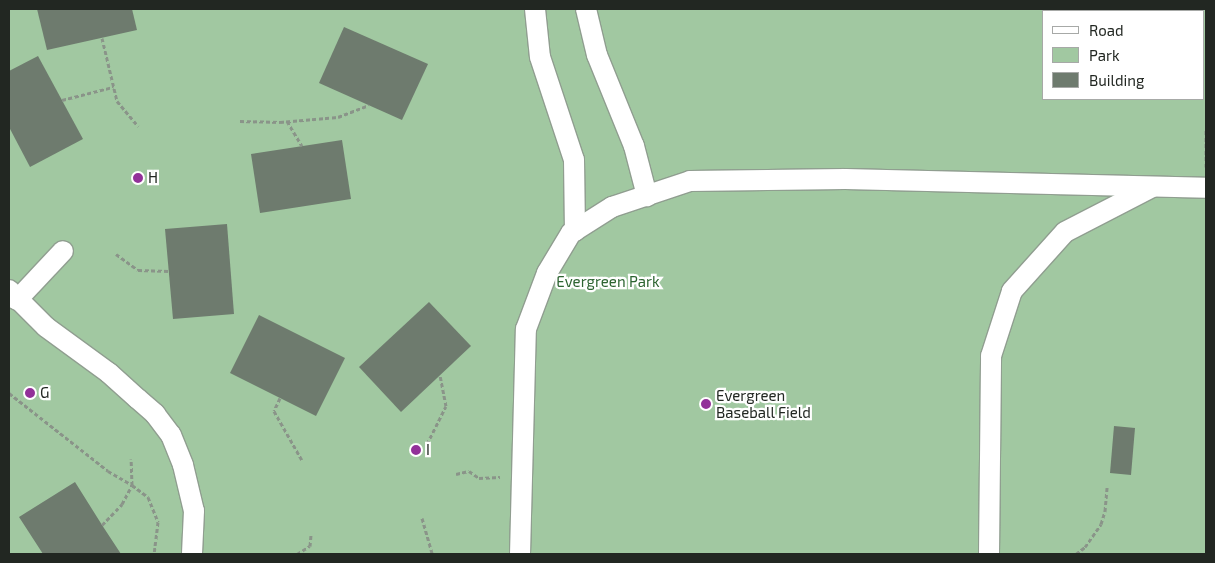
<!DOCTYPE html>
<style>
body{margin:0}
#map{position:relative;width:1215px;height:563px;overflow:hidden;background:#dbe9da;font-family:"Exo 2",sans-serif}
div>[style]{position:absolute}
.green>*{inset:0;background:#a1c8a1}
.building>*{inset:0;background:#6e7b6e}
.path>*{height:3px;margin-top:-1.5px;transform-origin:0;background:repeating-linear-gradient(90deg,#8a9489 0 4px,transparent 0 6.5px)}
.roads{filter:drop-shadow(1px 0 #909e90) drop-shadow(-1px 0 #909e90) drop-shadow(0 1px #909e90) drop-shadow(0 -1px #909e90)}
.street>*{height:20px;margin:-10px;padding:0 10px;transform-origin:10px;border-radius:10px;background:#fff}
.dots>*{width:14px;height:14px;translate:-50% -50%;box-sizing:border-box;border:2px solid #fff;border-radius:50%}
span{translate:-50% -50%;white-space:nowrap;text-align:center;line-height:1.15;-webkit-text-stroke:4.5px #fff;paint-order:stroke}
.poi-label{font-size:15px;color:#222722}
.left{translate:0 -50%;text-align:left}
.park-label{font-size:15px;color:#2d6431}
.frame{position:absolute;inset:0;border:10px solid #222722;pointer-events:none}
.legend{position:absolute;left:1042px;top:10px;width:162px;height:90px;box-sizing:border-box;background:#fff;border:1px solid #a7a9a7;margin:0;padding:6px 9px;list-style:none;font-size:15px;color:#222722}
.legend li{display:flex;align-items:center;gap:10px;height:25px}
.legend b{width:25px;border:1px solid #a7a9a7}
</style>
<div id="map">
<div class="green">
<i style="clip-path:polygon(evenodd,9px 9px,1206px 9px,1206px 554px,9px 554px,9px 9px,1044px 11px,1204px 11px,1204px 99px,1044px 99px,1044px 11px)"></i>
</div>
<div class="building">
<i style="clip-path:polygon(37px 9px,132px 9px,137px 30px,47px 50px)"></i>
<i style="clip-path:polygon(344px 27px,428px 64px,402px 120px,319px 83px)"></i>
<i style="clip-path:polygon(38px 56px,83px 139px,30px 167px,9px 127px,9px 71px)"></i>
<i style="clip-path:polygon(342px 140px,351px 199px,260px 213px,251px 154px)"></i>
<i style="clip-path:polygon(227px 224px,234px 314px,173px 319px,165px 229px)"></i>
<i style="clip-path:polygon(429px 302px,471px 346px,401px 412px,359px 367px)"></i>
<i style="clip-path:polygon(259px 315px,345px 358px,316px 416px,230px 373px)"></i>
<i style="clip-path:polygon(1114px 426px,1135px 428px,1131px 475px,1110px 473px)"></i>
<i style="clip-path:polygon(75px 482px,102px 525px,121px 554px,43px 554px,19px 517px)"></i>
</div>
<div class="path">
<i style="left:102px;top:38px;width:65px;rotate:76.6deg"></i>
<i style="left:117px;top:101px;width:33px;rotate:50deg"></i>
<i style="left:62px;top:100px;width:53px;rotate:-14.3deg"></i>
<i style="left:240px;top:121px;width:40px;rotate:1.4deg"></i>
<i style="left:280px;top:122px;width:58px;rotate:-4.9deg"></i>
<i style="left:338px;top:117px;width:33px;rotate:-21deg"></i>
<i style="left:287px;top:121px;width:29px;rotate:59deg"></i>
<i style="left:1206px;top:167px;width:37px;rotate:-90deg"></i>
<i style="left:116px;top:254px;width:27px;rotate:36deg"></i>
<i style="left:138px;top:270px;width:31px;rotate:2deg"></i>
<i style="left:9px;top:393px;width:126px;rotate:38.2deg"></i>
<i style="left:108px;top:471px;width:28px;rotate:30deg"></i>
<i style="left:132px;top:485px;width:20px;rotate:37deg"></i>
<i style="left:148px;top:497px;width:27px;rotate:68deg"></i>
<i style="left:158px;top:522px;width:32px;rotate:97deg"></i>
<i style="left:280px;top:398px;width:14px;rotate:115deg"></i>
<i style="left:274px;top:411px;width:56px;rotate:60.3deg"></i>
<i style="left:427px;top:444px;width:42px;rotate:-63.4deg"></i>
<i style="left:446px;top:406px;width:31px;rotate:-101deg"></i>
<i style="left:456px;top:474px;width:13px;rotate:-13deg"></i>
<i style="left:469px;top:471px;width:12px;rotate:35deg"></i>
<i style="left:479px;top:478px;width:21px;rotate:-3deg"></i>
<i style="left:422px;top:518px;width:37px;rotate:74deg"></i>
<i style="left:102px;top:525px;width:29px;rotate:-46deg"></i>
<i style="left:122px;top:504px;width:21px;rotate:-62deg"></i>
<i style="left:132px;top:485px;width:26px;rotate:-92deg"></i>
<i style="left:297px;top:554px;width:15px;rotate:-32deg"></i>
<i style="left:310px;top:546px;width:11px;rotate:-85deg"></i>
<i style="left:1076px;top:554px;width:11px;rotate:-38deg"></i>
<i style="left:1085px;top:547px;width:28px;rotate:-55deg"></i>
<i style="left:1101px;top:524px;width:14px;rotate:-73deg"></i>
<i style="left:1105px;top:511px;width:25px;rotate:-85deg"></i>
</div>
<div class="roads">
<div class="street">
<i style="left:535px;top:9px;width:48px;rotate:84.1deg"></i>
<i style="left:540px;top:57px;width:108px;rotate:71.7deg"></i>
<i style="left:574px;top:160px;width:71px;rotate:89.2deg"></i>
<i style="left:586px;top:9px;width:47px;rotate:76.6deg"></i>
<i style="left:597px;top:55px;width:98px;rotate:67.9deg"></i>
<i style="left:634px;top:146px;width:52px;rotate:75.4deg"></i>
<i style="left:9px;top:290px;width:52px;rotate:45deg"></i>
<i style="left:46px;top:327px;width:78px;rotate:36.1deg"></i>
<i style="left:109px;top:373px;width:39px;rotate:42deg"></i>
<i style="left:138px;top:399px;width:23px;rotate:41deg"></i>
<i style="left:155px;top:414px;width:26px;rotate:53deg"></i>
<i style="left:171px;top:435px;width:32px;rotate:68deg"></i>
<i style="left:183px;top:465px;width:47px;rotate:76.6deg"></i>
<i style="left:194px;top:511px;width:43px;rotate:92.7deg"></i>
<i style="left:17px;top:300px;width:67px;rotate:-46.8deg"></i>
<i style="left:520px;top:554px;width:225px;rotate:-88.5deg"></i>
<i style="left:526px;top:329px;width:60px;rotate:-69.4deg"></i>
<i style="left:547px;top:273px;width:47px;rotate:-59deg"></i>
<i style="left:571px;top:233px;width:49px;rotate:-32.4deg"></i>
<i style="left:612px;top:207px;width:82px;rotate:-18.4deg"></i>
<i style="left:690px;top:181px;width:155px;rotate:-0.7deg"></i>
<i style="left:845px;top:179px;width:361px;rotate:1.4deg"></i>
<i style="left:989px;top:554px;width:198px;rotate:-89.4deg"></i>
<i style="left:991px;top:356px;width:68px;rotate:-72.1deg"></i>
<i style="left:1012px;top:291px;width:79px;rotate:-48.1deg"></i>
<i style="left:1065px;top:232px;width:98px;rotate:-27.3deg"></i>
</div>
</div>
<div class="dots">
<i style="left:138px;top:178px;background:#923199"></i>
<i style="left:30px;top:393px;background:#923199"></i>
<i style="left:706px;top:404px;background:#923199"></i>
<i style="left:416px;top:450px;background:#923199"></i>
</div>
<div class="poi-label">
<span class="left" style="left:148px;top:178px">H</span>
<span class="left" style="left:40px;top:393px">G</span>
<span class="left" style="left:716px;top:404px">Evergreen<br>Baseball Field</span>
<span class="left" style="left:426px;top:450px">I</span>
</div>
<div class="park-label">
<span style="left:608px;top:282px">Evergreen Park</span>
</div>
<div class="frame"></div>
<ul class="legend">
<li><b style="height:6px;background:#fff"></b>Road</li>
<li><b style="height:14px;background:#a1c8a1"></b>Park</li>
<li><b style="height:14px;background:#6e7b6e"></b>Building</li>
</ul>
</div>
